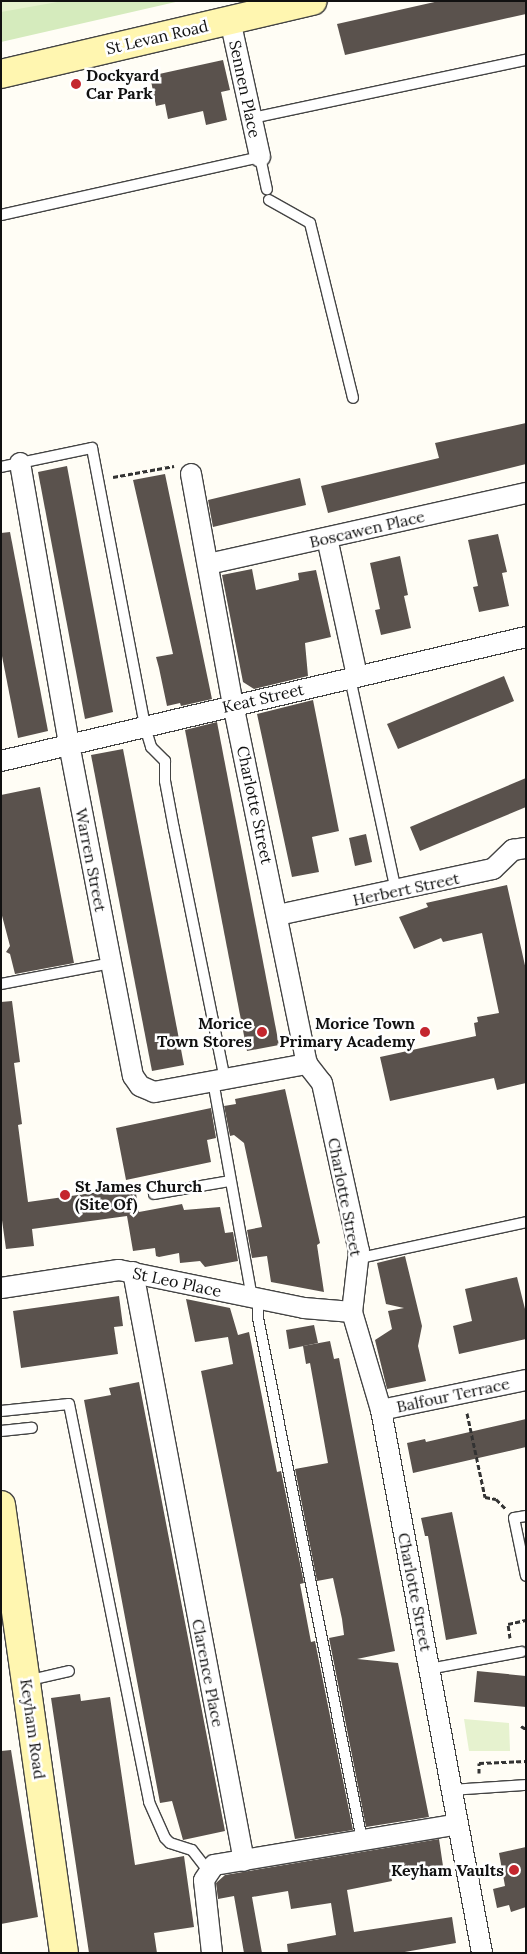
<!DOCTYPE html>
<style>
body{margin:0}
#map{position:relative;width:527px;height:1954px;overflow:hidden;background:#fffdf5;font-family:Lora,serif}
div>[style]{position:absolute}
.green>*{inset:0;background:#d5ebbd}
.pitch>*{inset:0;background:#e6f2cf}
.building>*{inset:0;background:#5a524d}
.path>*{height:3px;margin-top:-1.5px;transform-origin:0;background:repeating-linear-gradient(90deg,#333 0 5px,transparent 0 7.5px)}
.roads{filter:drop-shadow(1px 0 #444) drop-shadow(-1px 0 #444) drop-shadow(0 1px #444) drop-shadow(0 -1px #444)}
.lane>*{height:10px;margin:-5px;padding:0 5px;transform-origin:5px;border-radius:5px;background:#fff}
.street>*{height:20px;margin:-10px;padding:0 10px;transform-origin:10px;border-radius:10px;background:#fff}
.secondary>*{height:28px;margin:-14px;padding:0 14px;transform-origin:14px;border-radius:14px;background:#fff6b0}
.dots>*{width:14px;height:14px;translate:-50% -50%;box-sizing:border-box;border:2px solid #fff;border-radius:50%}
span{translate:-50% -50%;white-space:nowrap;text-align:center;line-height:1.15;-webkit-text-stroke:5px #fff;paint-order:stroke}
.street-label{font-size:16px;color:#111}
.poi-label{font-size:16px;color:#111;font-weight:700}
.left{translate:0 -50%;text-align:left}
.right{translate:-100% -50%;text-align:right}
.frame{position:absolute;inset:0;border:2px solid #111;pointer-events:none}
</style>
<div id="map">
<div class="green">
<i style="clip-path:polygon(1px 1px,180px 1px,1px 42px)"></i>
</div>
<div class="pitch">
<i style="clip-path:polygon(1px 1px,63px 1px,1px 12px)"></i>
<i style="clip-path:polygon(464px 1719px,509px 1723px,510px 1751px,469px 1751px)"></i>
</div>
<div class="building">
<i style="clip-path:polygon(439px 1px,526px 1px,526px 14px,345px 55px,337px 24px)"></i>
<i style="clip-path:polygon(223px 60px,230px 90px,221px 92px,227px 120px,206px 125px,203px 111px,168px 119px,165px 104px,156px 106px,150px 76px)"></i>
<i style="clip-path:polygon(526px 423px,526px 464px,328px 513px,321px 486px,439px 458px,435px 443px)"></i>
<i style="clip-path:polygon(67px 466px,113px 712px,85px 719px,38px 472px)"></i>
<i style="clip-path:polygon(165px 474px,212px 699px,181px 706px,180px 703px,167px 706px,159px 668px,156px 657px,173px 654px,133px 480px)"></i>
<i style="clip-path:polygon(300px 478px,306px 505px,213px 527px,208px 500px)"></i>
<i style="clip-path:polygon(10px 532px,48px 731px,18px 738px,1px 651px,1px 533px)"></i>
<i style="clip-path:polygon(498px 534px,507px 572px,502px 573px,509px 606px,479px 612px,473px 587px,478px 586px,468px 540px)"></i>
<i style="clip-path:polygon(400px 556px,408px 595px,404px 596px,411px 628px,381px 635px,375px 610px,380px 609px,370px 563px)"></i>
<i style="clip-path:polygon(252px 569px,256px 590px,299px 580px,298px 573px,316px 570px,331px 637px,305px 643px,308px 676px,254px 689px,243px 682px,222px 575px)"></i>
<i style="clip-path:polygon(504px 676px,514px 701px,398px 749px,387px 724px)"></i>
<i style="clip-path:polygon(313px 700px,339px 831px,312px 837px,319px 872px,292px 877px,257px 714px)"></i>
<i style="clip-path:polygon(217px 722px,279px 1045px,247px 1051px,185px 730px)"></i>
<i style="clip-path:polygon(123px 749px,184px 1065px,152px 1071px,91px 755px)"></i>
<i style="clip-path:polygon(526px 778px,526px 807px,420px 851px,410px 827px)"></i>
<i style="clip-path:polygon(40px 787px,74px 963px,15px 974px,10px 954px,6px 952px,10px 946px,1px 912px,1px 795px)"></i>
<i style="clip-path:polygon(366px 834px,372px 862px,355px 866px,349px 838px)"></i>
<i style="clip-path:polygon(507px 885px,526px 970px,526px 1083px,497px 1090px,494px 1078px,390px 1101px,380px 1057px,476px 1036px,474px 1023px,478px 1022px,477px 1017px,499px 1013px,482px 933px,443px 942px,441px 938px,414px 949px,399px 917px,428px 907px,426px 903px)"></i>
<i style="clip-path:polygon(12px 1001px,20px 1062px,14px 1063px,22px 1124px,18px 1125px,28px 1202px,135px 1187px,139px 1212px,182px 1204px,184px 1210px,220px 1207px,225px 1233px,233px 1232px,238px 1261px,205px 1267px,200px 1261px,180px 1263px,179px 1253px,159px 1257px,156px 1256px,155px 1248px,133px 1251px,127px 1216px,32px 1229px,34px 1246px,6px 1249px,1px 1213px,1px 1002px)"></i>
<i style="clip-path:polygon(285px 1089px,320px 1243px,317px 1245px,324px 1292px,271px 1282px,267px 1256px,252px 1258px,247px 1230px,262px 1227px,244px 1143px,234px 1135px,230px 1136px,224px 1106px,236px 1104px,235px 1099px)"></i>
<i style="clip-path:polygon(211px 1108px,216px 1138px,207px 1140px,211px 1162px,126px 1180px,116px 1128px)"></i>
<i style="clip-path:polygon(405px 1256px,422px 1326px,418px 1346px,426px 1381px,387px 1389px,375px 1340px,392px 1329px,388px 1311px,404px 1308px,386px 1304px,377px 1263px)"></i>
<i style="clip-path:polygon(517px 1277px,526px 1313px,526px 1339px,459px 1354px,453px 1326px,472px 1321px,465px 1289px)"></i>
<i style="clip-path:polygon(119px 1296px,123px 1326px,114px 1327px,118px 1354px,21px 1368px,13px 1311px)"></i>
<i style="clip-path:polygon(186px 1299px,230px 1308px,238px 1335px,249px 1332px,277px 1472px,281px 1471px,304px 1583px,300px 1584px,311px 1642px,315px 1641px,353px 1830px,295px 1839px,201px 1371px,233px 1364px,228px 1337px,195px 1342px)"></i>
<i style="clip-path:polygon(314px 1325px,318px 1343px,289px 1349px,286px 1330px)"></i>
<i style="clip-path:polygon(330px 1341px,334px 1359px,339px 1358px,395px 1651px,357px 1659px,398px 1663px,429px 1817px,366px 1827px,329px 1638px,344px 1635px,342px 1619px,333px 1578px,317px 1581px,295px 1469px,328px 1463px,310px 1363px,306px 1364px,303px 1346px)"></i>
<i style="clip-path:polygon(139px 1382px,225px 1831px,183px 1840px,172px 1801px,160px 1803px,84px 1400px,111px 1395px,109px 1388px)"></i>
<i style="clip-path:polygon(526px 1419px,526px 1447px,413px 1473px,407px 1443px,425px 1439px,426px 1442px)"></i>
<i style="clip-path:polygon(452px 1512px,477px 1634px,446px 1640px,428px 1536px,425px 1536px,421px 1518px)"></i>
<i style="clip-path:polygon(477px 1671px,526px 1676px,526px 1707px,474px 1702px)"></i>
<i style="clip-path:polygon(80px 1694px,81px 1701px,110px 1697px,135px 1865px,184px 1856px,194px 1927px,154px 1933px,157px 1953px,89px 1953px,51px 1698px)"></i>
<i style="clip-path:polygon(11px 1750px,38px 1917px,1px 1924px,1px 1751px)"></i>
<i style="clip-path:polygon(439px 1839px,443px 1866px,391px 1876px,392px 1881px,347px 1890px,354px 1932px,452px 1917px,456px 1943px,399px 1953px,288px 1953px,287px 1944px,336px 1935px,331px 1903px,291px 1909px,288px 1891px,252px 1897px,262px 1953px,244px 1953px,234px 1896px,218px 1899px,216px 1883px,225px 1875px)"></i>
<i style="clip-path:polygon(526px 1847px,526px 1907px,511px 1912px,509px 1905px,497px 1908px,493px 1889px,505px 1886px,499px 1853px)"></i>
</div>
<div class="path">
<i style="left:113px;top:477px;width:62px;rotate:-10.2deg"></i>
<i style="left:467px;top:1413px;width:86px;rotate:77.9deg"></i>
<i style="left:485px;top:1497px;width:11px;rotate:10deg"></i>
<i style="left:496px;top:1499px;width:13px;rotate:45deg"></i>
<i style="left:510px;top:1638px;width:14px;rotate:-98deg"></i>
<i style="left:508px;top:1624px;width:18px;rotate:-13deg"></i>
<i style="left:521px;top:1726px;width:6px;rotate:31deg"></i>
<i style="left:479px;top:1773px;width:10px;rotate:-90deg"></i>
<i style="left:479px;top:1763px;width:47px;rotate:-2.4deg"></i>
</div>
<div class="roads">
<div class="lane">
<i style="left:252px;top:118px;width:280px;rotate:-12deg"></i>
<i style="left:269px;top:200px;width:47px;rotate:29.3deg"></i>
<i style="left:310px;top:223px;width:180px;rotate:76.2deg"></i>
<i style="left:1px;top:215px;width:265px;rotate:-12.6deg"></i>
<i style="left:260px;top:157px;width:33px;rotate:78deg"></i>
<i style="left:1px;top:467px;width:93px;rotate:-11.8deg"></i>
<i style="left:92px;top:448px;width:284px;rotate:79.2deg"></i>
<i style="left:145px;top:727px;width:21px;rotate:73deg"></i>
<i style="left:151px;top:747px;width:20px;rotate:45deg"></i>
<i style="left:165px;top:761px;width:20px;rotate:90deg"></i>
<i style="left:165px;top:781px;width:49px;rotate:79.4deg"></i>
<i style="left:174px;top:829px;width:255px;rotate:78.5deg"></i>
<i style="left:350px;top:678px;width:218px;rotate:77.8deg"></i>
<i style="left:1px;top:984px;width:112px;rotate:-10.8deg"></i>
<i style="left:213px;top:1081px;width:219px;rotate:79.8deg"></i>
<i style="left:154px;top:1194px;width:77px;rotate:-9.7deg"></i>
<i style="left:360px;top:1258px;width:170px;rotate:-12.2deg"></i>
<i style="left:258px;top:1298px;width:20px;rotate:90deg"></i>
<i style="left:258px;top:1318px;width:532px;rotate:78.73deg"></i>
<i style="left:1px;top:1411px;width:68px;rotate:-5.9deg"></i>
<i style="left:69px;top:1404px;width:406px;rotate:78.6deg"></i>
<i style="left:149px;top:1802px;width:39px;rotate:66deg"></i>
<i style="left:165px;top:1838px;width:7px;rotate:45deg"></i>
<i style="left:170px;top:1843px;width:23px;rotate:18deg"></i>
<i style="left:192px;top:1850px;width:28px;rotate:52deg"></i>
<i style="left:1px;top:1431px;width:31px;rotate:-6deg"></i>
<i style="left:526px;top:1516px;width:12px;rotate:171deg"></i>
<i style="left:514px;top:1518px;width:59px;rotate:78.3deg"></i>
<i style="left:429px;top:1669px;width:94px;rotate:-10.5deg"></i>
<i style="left:26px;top:1681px;width:44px;rotate:-13.1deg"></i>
<i style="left:452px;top:1790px;width:74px;rotate:-3.9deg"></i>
</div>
<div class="street">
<i style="left:230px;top:20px;width:140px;rotate:77.6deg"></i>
<i style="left:20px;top:463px;width:285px;rotate:80.1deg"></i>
<i style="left:69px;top:744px;width:338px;rotate:79.1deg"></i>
<i style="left:133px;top:1076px;width:12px;rotate:55deg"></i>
<i style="left:140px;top:1086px;width:15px;rotate:23deg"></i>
<i style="left:154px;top:1092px;width:156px;rotate:-10.4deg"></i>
<i style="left:191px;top:474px;width:234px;rotate:79.7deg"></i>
<i style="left:233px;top:704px;width:368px;rotate:78.4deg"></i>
<i style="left:307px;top:1064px;width:24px;rotate:52deg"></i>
<i style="left:322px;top:1083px;width:172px;rotate:77.6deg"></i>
<i style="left:359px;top:1251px;width:61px;rotate:96.5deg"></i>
<i style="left:352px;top:1312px;width:102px;rotate:73.5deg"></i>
<i style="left:381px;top:1410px;width:552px;rotate:79.46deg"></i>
<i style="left:327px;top:538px;width:141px;rotate:77.7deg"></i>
<i style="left:208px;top:564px;width:326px;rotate:-12.6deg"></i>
<i style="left:1px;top:761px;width:539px;rotate:-13.29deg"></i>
<i style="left:278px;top:915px;width:220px;rotate:-12.1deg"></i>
<i style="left:493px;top:869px;width:28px;rotate:-44deg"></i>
<i style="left:513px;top:850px;width:13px;rotate:-9deg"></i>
<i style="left:133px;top:1272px;width:599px;rotate:79.33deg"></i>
<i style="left:1px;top:1288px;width:119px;rotate:-8.7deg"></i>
<i style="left:119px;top:1270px;width:189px;rotate:11.6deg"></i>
<i style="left:304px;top:1308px;width:48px;rotate:4.8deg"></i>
<i style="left:381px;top:1410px;width:148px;rotate:-11.7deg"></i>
<i style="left:212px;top:1953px;width:73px;rotate:-96.3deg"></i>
<i style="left:204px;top:1880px;width:18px;rotate:-56deg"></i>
<i style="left:214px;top:1865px;width:247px;rotate:-9.5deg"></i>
</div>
<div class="secondary">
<i style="left:1px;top:74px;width:320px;rotate:-13.2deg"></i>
<i style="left:1px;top:1505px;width:452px;rotate:82deg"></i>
</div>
</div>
<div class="dots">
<i style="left:76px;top:84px;background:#c4262e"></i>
<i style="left:262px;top:1032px;background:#c4262e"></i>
<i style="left:425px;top:1032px;background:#c4262e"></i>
<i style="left:65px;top:1195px;background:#c4262e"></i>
<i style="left:514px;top:1870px;background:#c4262e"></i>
</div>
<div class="street-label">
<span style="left:157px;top:37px;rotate:-13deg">St Levan Road</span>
<span style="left:245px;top:89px;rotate:78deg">Sennen Place</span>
<span style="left:367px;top:529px;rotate:-13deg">Boscawen Place</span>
<span style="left:263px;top:698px;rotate:-13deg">Keat Street</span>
<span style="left:255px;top:805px;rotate:78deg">Charlotte Street</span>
<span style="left:91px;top:860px;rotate:79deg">Warren Street</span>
<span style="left:406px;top:889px;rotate:-12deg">Herbert Street</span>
<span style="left:345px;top:1197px;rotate:79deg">Charlotte Street</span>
<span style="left:177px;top:1282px;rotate:12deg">St Leo Place</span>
<span style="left:453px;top:1395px;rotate:-12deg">Balfour Terrace</span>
<span style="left:415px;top:1592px;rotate:79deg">Charlotte Street</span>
<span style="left:208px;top:1673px;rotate:79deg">Clarence Place</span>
<span style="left:33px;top:1729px;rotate:82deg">Keyham Road</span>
</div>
<div class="poi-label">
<span class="left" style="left:86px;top:84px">Dockyard<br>Car Park</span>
<span class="right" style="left:252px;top:1032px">Morice<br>Town Stores</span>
<span class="right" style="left:415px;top:1032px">Morice Town<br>Primary Academy</span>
<span class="left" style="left:75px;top:1195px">St James Church<br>(Site Of)</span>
<span class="right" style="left:504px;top:1870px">Keyham Vaults</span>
</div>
<div class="frame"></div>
</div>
